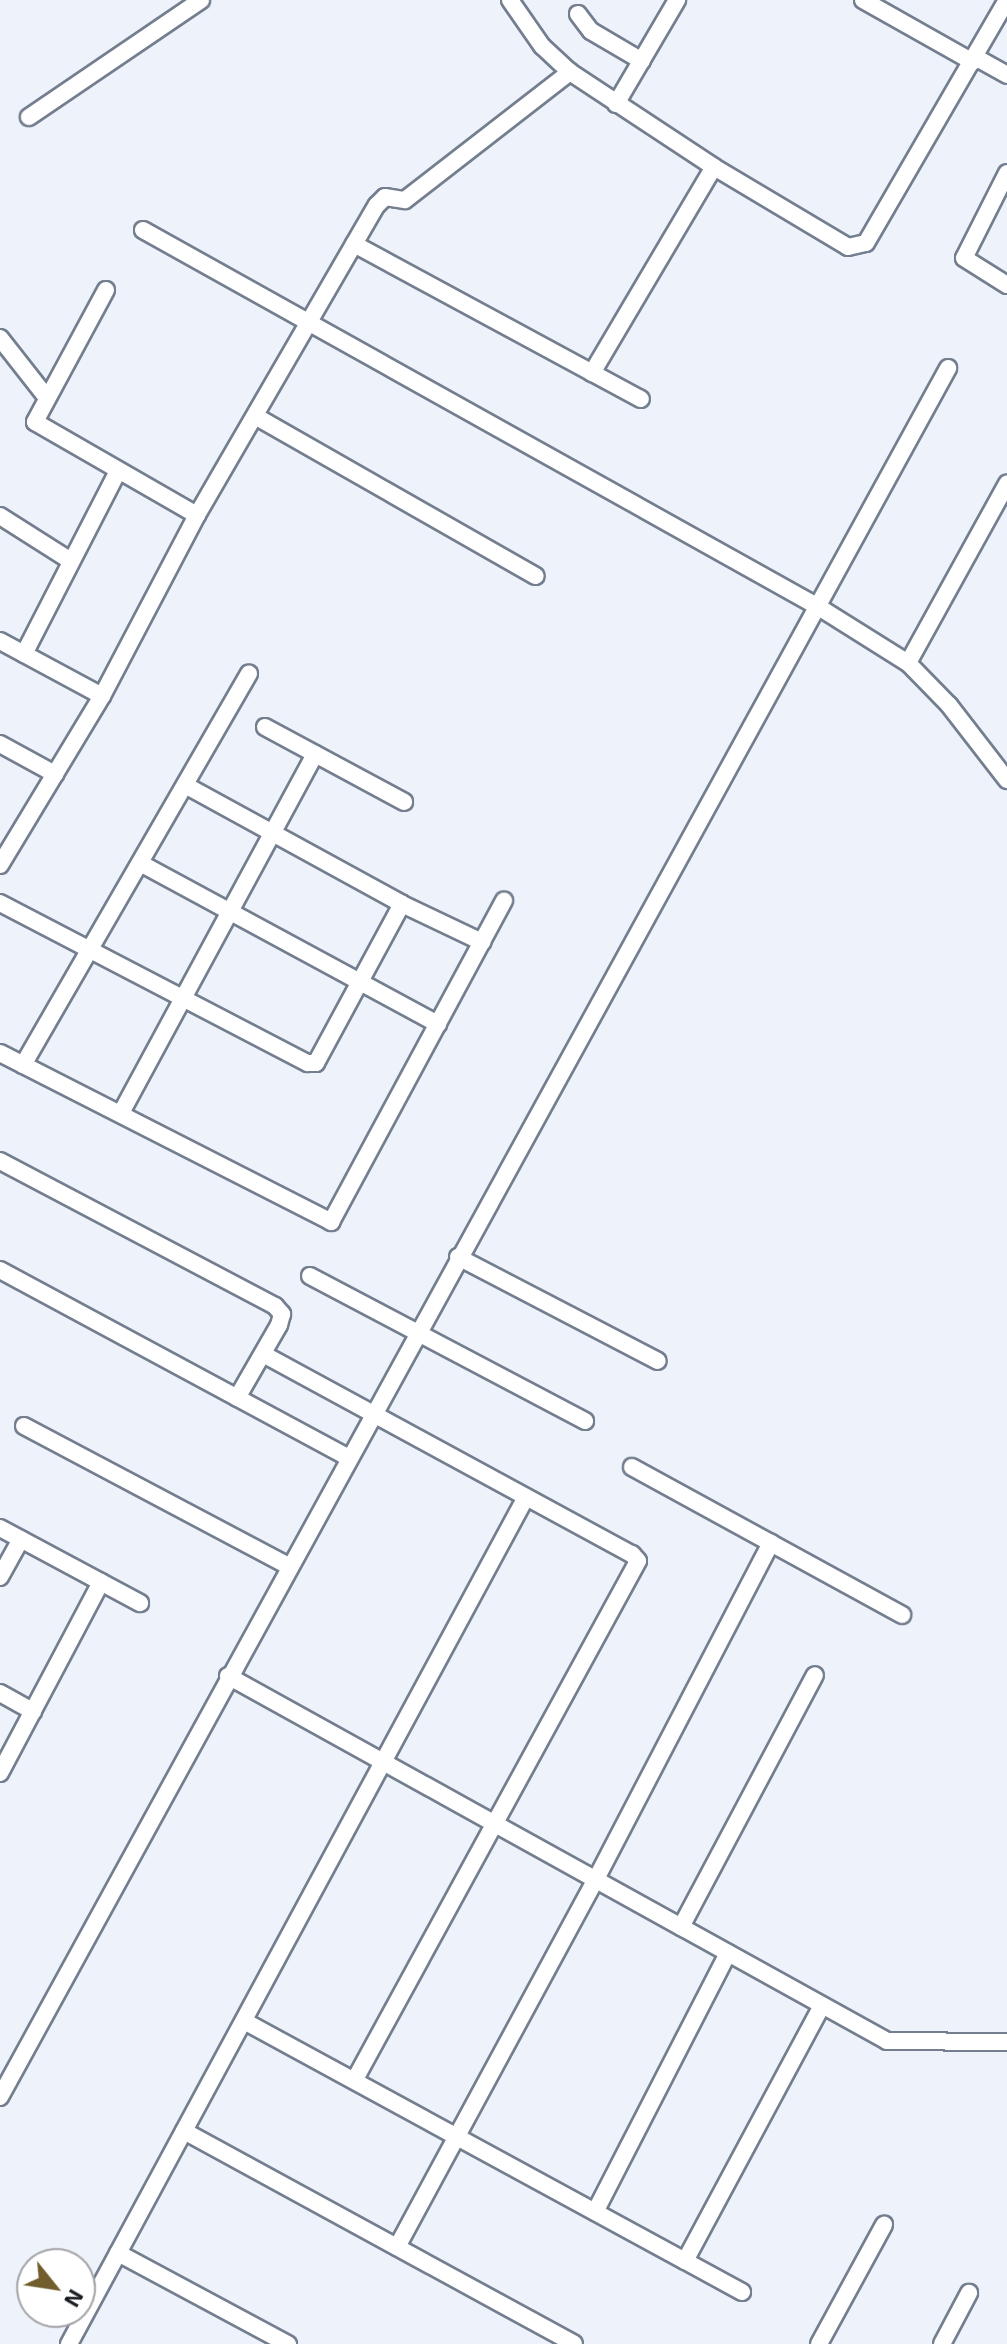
<!DOCTYPE html>
<style>
body{margin:0}
#map{position:relative;width:1007px;height:2344px;overflow:hidden;background:#eef3fb;font-family:"Exo 2",sans-serif}
div>[style]{position:absolute}
.roads{filter:drop-shadow(2px 0 #737e8f) drop-shadow(-2px 0 #737e8f) drop-shadow(0 2px #737e8f) drop-shadow(0 -2px #737e8f)}
.street>*{height:16px;margin:-8px;padding:0 8px;transform-origin:8px;border-radius:8px;background:#fff}
span{translate:-50% -50%;white-space:nowrap;text-align:center;line-height:1.15;-webkit-text-stroke:6px #fff;paint-order:stroke}
.north{position:absolute;left:16px;top:2248px;width:80px;height:80px;box-sizing:border-box;background:#fff;border:2px solid #a3a4a7;border-radius:50%;rotate:120deg;font-size:22px;font-weight:700;line-height:32px;text-align:center;color:#181c23}
.north::after{content:'';display:block;margin:auto;width:28px;height:36px;background:#715e2c;clip-path:polygon(50% 0,100% 100%,50% 72%,0 100%)}
</style>
<div id="map">
<div class="roads">
<div class="street">
<i style="left:510px;top:0;width:56px;rotate:55.2deg"></i>
<i style="left:542px;top:46px;width:38px;rotate:43deg"></i>
<i style="left:570px;top:72px;width:173px;rotate:33.4deg"></i>
<i style="left:714px;top:167px;width:156px;rotate:30.8deg"></i>
<i style="left:848px;top:247px;width:18px;rotate:-13deg"></i>
<i style="left:866px;top:243px;width:281px;rotate:-59.9deg"></i>
<i style="left:863px;top:0;width:126px;rotate:29.4deg"></i>
<i style="left:578px;top:14px;width:21px;rotate:53deg"></i>
<i style="left:591px;top:31px;width:59px;rotate:30.5deg"></i>
<i style="left:975px;top:57px;width:37px;rotate:29deg"></i>
<i style="left:616px;top:104px;width:121px;rotate:-59.6deg"></i>
<i style="left:29px;top:117px;width:208px;rotate:-34.2deg"></i>
<i style="left:1007px;top:173px;width:95px;rotate:116.8deg"></i>
<i style="left:964px;top:258px;width:51px;rotate:32.1deg"></i>
<i style="left:143px;top:230px;width:772px;rotate:29.16deg"></i>
<i style="left:817px;top:606px;width:107px;rotate:32.1deg"></i>
<i style="left:908px;top:663px;width:59px;rotate:45.7deg"></i>
<i style="left:949px;top:705px;width:95px;rotate:52.3deg"></i>
<i style="left:354px;top:244px;width:326px;rotate:28.4deg"></i>
<i style="left:106px;top:290px;width:150px;rotate:118.3deg"></i>
<i style="left:35px;top:422px;width:187px;rotate:29.9deg"></i>
<i style="left:0;top:338px;width:76px;rotate:51.9deg"></i>
<i style="left:592px;top:373px;width:239px;rotate:-59.4deg"></i>
<i style="left:255px;top:416px;width:323px;rotate:29.7deg"></i>
<i style="left:0;top:516px;width:84px;rotate:32.4deg"></i>
<i style="left:0;top:641px;width:116px;rotate:28.3deg"></i>
<i style="left:24px;top:654px;width:206px;rotate:-62.8deg"></i>
<i style="left:908px;top:663px;width:205px;rotate:-61.1deg"></i>
<i style="left:265px;top:727px;width:158px;rotate:28.3deg"></i>
<i style="left:0;top:744px;width:63px;rotate:28.6deg"></i>
<i style="left:185px;top:785px;width:247px;rotate:28.7deg"></i>
<i style="left:402px;top:904px;width:89px;rotate:25.4deg"></i>
<i style="left:140px;top:863px;width:339px;rotate:28.4deg"></i>
<i style="left:0;top:865px;width:197px;rotate:-58.9deg"></i>
<i style="left:102px;top:696px;width:204px;rotate:-62.3deg"></i>
<i style="left:197px;top:515px;width:358px;rotate:-59.9deg"></i>
<i style="left:377px;top:205px;width:11px;rotate:-45deg"></i>
<i style="left:385px;top:197px;width:20px;rotate:9deg"></i>
<i style="left:405px;top:200px;width:209px;rotate:-37.8deg"></i>
<i style="left:0;top:903px;width:347px;rotate:27.5deg"></i>
<i style="left:308px;top:1063px;width:8px"></i>
<i style="left:316px;top:1063px;width:181px;rotate:-61.6deg"></i>
<i style="left:0;top:1053px;width:372px;rotate:27deg"></i>
<i style="left:331px;top:1222px;width:365px;rotate:-61.7deg"></i>
<i style="left:23px;top:1065px;width:452px;rotate:-60deg"></i>
<i style="left:121px;top:1113px;width:408px;rotate:-61.6deg"></i>
<i style="left:0;top:1161px;width:311px;rotate:27.8deg"></i>
<i style="left:275px;top:1306px;width:11px;rotate:49deg"></i>
<i style="left:282px;top:1314px;width:11px;rotate:105deg"></i>
<i style="left:279px;top:1325px;width:84px;rotate:119.9deg"></i>
<i style="left:458px;top:1257px;width:225px;rotate:27.5deg"></i>
<i style="left:0;top:1270px;width:395px;rotate:28.3deg"></i>
<i style="left:310px;top:1276px;width:311px;rotate:27.8deg"></i>
<i style="left:263px;top:1354px;width:420px;rotate:28.5deg"></i>
<i style="left:632px;top:1554px;width:9px;rotate:49deg"></i>
<i style="left:638px;top:1561px;width:592px;rotate:118.64deg"></i>
<i style="left:24px;top:1426px;width:299px;rotate:27.9deg"></i>
<i style="left:632px;top:1467px;width:308px;rotate:28.7deg"></i>
<i style="left:0;top:1528px;width:159px;rotate:28.2deg"></i>
<i style="left:0;top:1577px;width:43px;rotate:-61.1deg"></i>
<i style="left:228px;top:1676px;width:753px;rotate:28.98deg"></i>
<i style="left:887px;top:2041px;width:120px;rotate:0.5deg"></i>
<i style="left:0;top:1693px;width:38px;rotate:29deg"></i>
<i style="left:0;top:1773px;width:216px;rotate:-62.1deg"></i>
<i style="left:681px;top:1927px;width:285px;rotate:-62deg"></i>
<i style="left:244px;top:2021px;width:567px;rotate:28.55deg"></i>
<i style="left:0;top:2097px;width:1972px;rotate:-61.26deg"></i>
<i style="left:184px;top:2131px;width:444px;rotate:28.6deg"></i>
<i style="left:595px;top:2212px;width:291px;rotate:-62.8deg"></i>
<i style="left:397px;top:2247px;width:418px;rotate:-61.6deg"></i>
<i style="left:596px;top:1879px;width:379px;rotate:-62.5deg"></i>
<i style="left:118px;top:2253px;width:193px;rotate:28.2deg"></i>
<i style="left:685px;top:2261px;width:290px;rotate:-61.8deg"></i>
<i style="left:69px;top:2344px;width:962px;rotate:-61.65deg"></i>
<i style="left:819px;top:2344px;width:136px;rotate:-61.4deg"></i>
<i style="left:942px;top:2344px;width:58px;rotate:-62.1deg"></i>
</div>
</div>
<div class="north">N</div>
</div>
